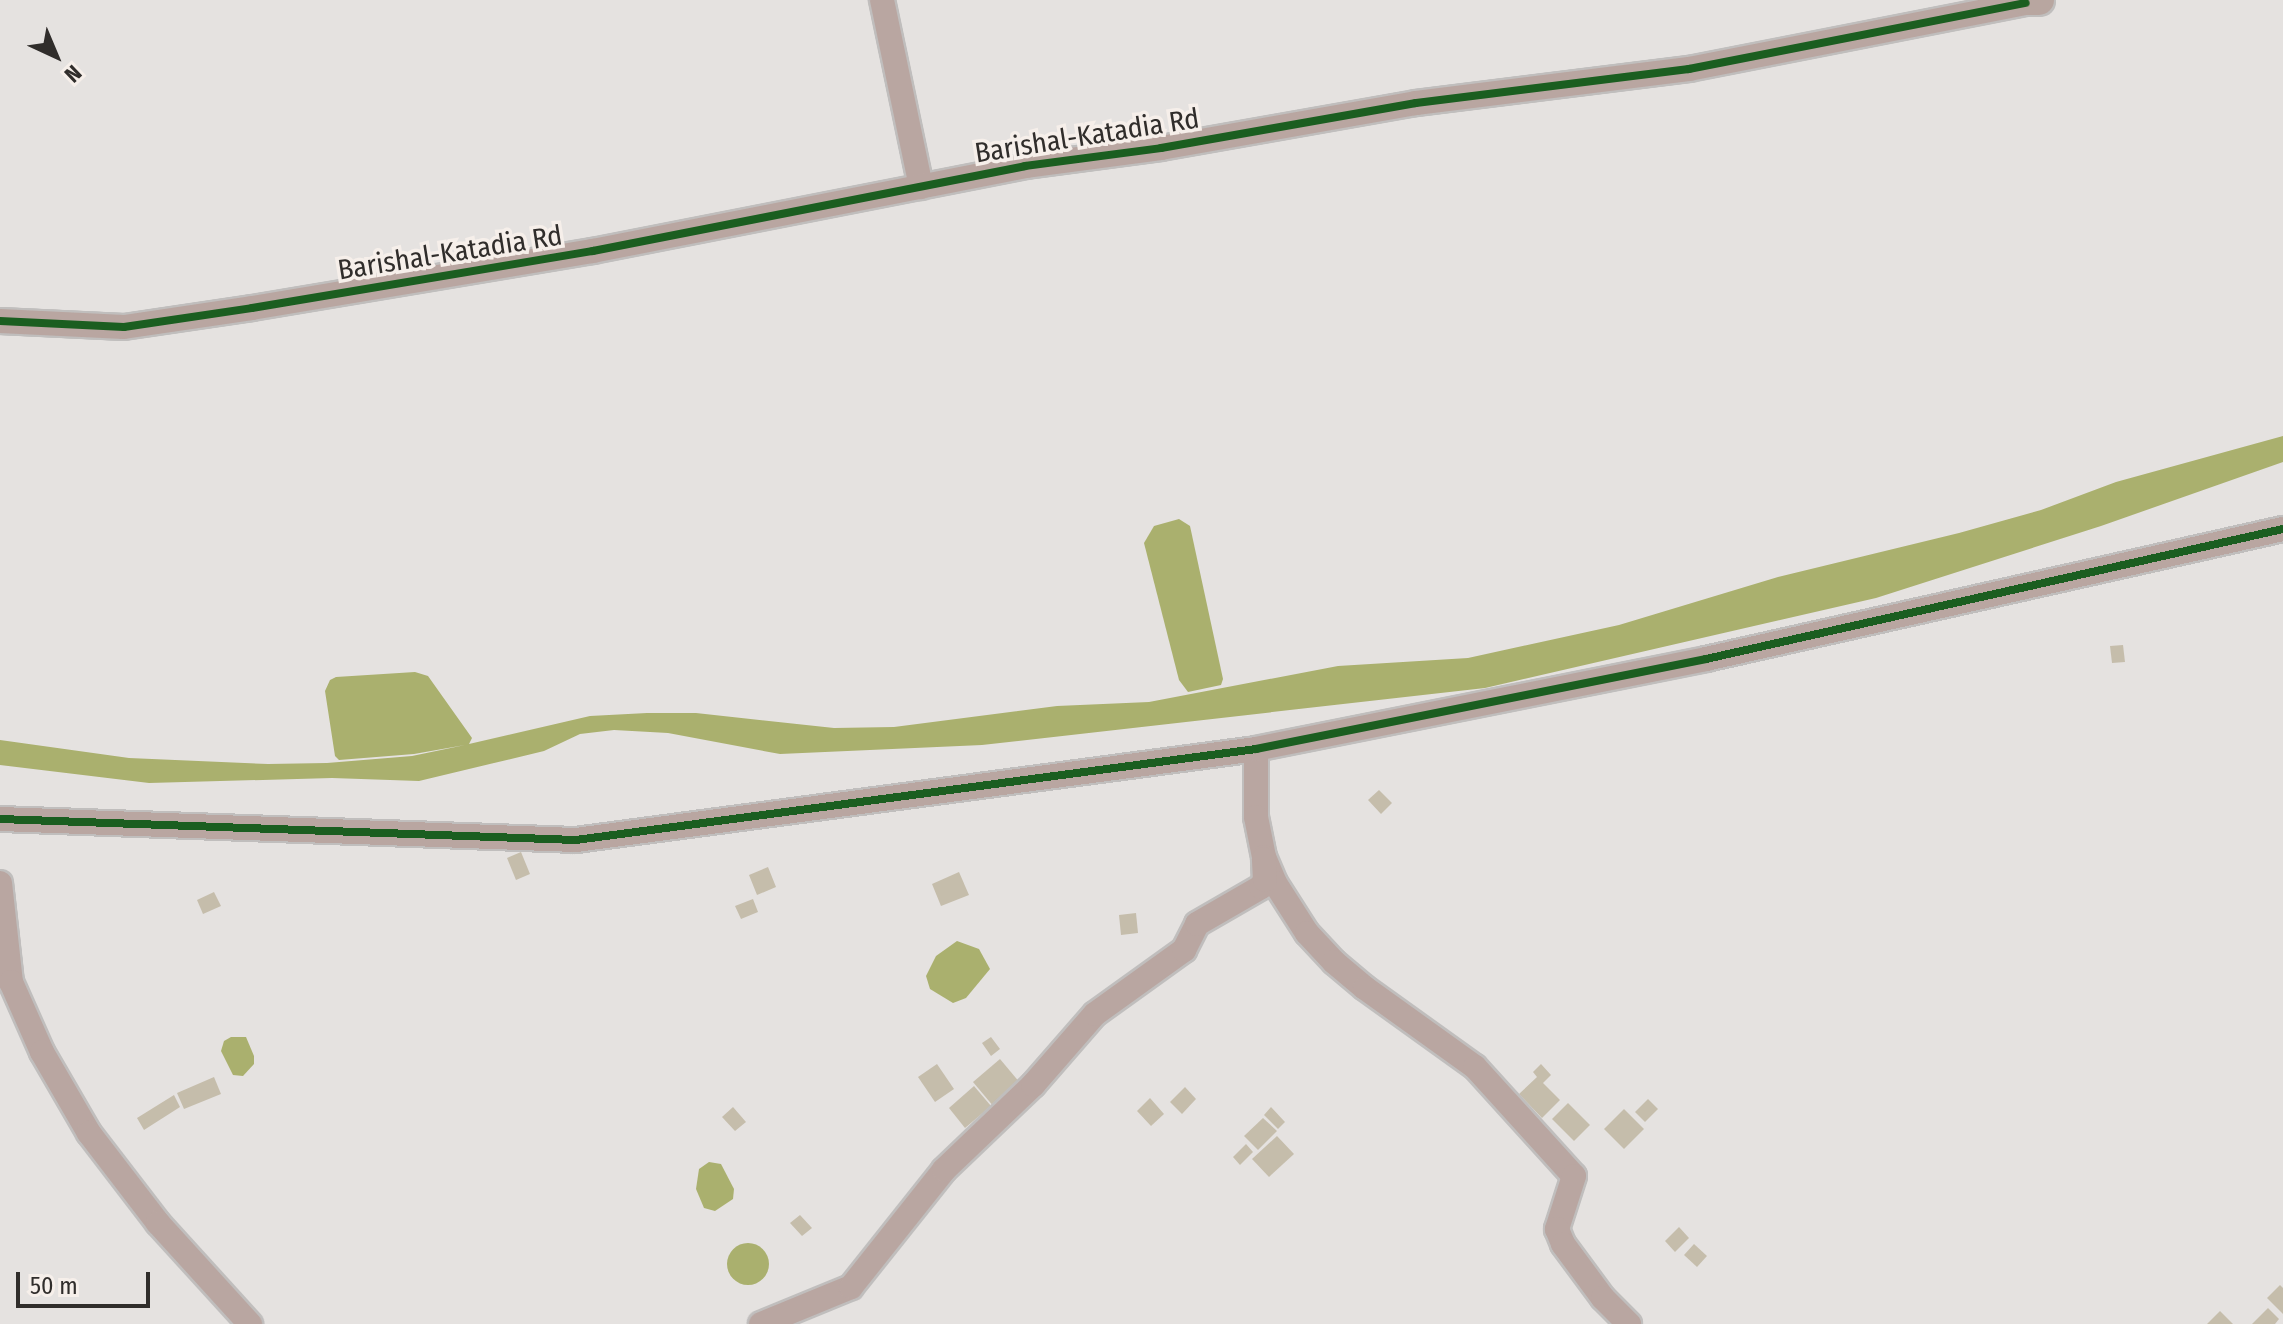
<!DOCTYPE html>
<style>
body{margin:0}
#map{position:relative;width:2283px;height:1324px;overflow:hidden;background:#e5e2e0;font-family:"Fira Sans Condensed",sans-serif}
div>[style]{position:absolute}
.water>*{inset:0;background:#aab06e}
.round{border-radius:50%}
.building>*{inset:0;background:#c5bdab}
.roads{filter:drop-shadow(2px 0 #c0bebd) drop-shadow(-2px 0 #c0bebd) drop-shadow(0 2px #c0bebd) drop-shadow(0 -2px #c0bebd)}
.minor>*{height:24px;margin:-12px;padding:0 12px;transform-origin:12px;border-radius:12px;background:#b9a6a1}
.major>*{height:30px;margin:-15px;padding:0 15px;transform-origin:15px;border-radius:15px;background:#b8a6a0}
.cycleway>*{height:8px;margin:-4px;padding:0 4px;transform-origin:4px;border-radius:4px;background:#1b5e20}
span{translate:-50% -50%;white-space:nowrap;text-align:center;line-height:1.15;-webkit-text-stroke:7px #f6efea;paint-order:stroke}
.street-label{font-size:28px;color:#302d2b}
.north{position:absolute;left:16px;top:16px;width:80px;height:80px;-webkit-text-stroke:6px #f6efea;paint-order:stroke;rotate:136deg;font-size:22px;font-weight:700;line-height:32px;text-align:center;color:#302d2b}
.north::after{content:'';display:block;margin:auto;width:28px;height:36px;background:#302d2b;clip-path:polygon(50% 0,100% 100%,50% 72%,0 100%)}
.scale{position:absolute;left:16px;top:1272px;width:134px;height:36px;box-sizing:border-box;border:4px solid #302d2b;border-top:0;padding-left:10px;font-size:24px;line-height:28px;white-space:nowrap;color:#302d2b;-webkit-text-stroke:6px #f6efea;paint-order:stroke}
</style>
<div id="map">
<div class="water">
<i style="clip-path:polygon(2283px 436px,2283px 462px,2101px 526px,1876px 598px,1485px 688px,982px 745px,780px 754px,668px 733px,614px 730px,580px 734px,544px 751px,419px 781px,332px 778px,149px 783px,0 765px,0 740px,129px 758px,268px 764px,327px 763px,412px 756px,465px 745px,414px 754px,339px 760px,335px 756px,325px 691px,330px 680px,336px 677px,415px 672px,428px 676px,472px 738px,469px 744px,590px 716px,647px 713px,696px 713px,834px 728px,894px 727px,1057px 706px,1149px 702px,1338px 666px,1468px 658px,1619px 625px,1778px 577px,1959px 533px,2041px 510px,2116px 482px)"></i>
<i style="clip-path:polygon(1179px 519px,1190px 526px,1223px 679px,1221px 685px,1188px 692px,1179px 680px,1144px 543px,1154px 526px)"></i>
<i style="clip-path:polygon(957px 941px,979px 949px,990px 969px,966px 998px,953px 1003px,930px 989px,926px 976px,936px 956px)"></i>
<i style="clip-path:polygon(231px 1037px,246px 1037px,254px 1056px,254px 1064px,243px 1076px,233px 1075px,221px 1051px,224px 1041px)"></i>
<i style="clip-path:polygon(709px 1162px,721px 1164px,734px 1189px,733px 1199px,715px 1211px,704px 1208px,696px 1189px,699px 1169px)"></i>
<i class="round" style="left:727px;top:1243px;width:42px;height:42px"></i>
</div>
<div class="building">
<i style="clip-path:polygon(2123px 645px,2125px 662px,2112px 663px,2110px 646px)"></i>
<i style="clip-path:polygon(1379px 790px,1392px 803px,1381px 814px,1368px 800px)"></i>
<i style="clip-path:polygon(521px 852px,530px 874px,516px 880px,507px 858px)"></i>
<i style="clip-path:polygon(768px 867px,776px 887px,757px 895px,749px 875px)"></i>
<i style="clip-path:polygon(959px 872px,969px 895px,941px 906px,932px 884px)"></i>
<i style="clip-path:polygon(214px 892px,221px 906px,203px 914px,197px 900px)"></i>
<i style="clip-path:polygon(753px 899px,758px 912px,741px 919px,735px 906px)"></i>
<i style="clip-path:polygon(1136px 913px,1138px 933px,1121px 935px,1119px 915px)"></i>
<i style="clip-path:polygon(991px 1037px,1000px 1049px,991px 1056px,982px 1043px)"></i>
<i style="clip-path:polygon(1000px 1059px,1021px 1084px,994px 1107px,973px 1082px)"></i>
<i style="clip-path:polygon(937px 1064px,954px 1089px,935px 1102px,918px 1077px)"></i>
<i style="clip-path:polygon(1541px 1064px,1551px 1075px,1543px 1083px,1560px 1100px,1542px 1118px,1519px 1094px,1537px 1077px,1533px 1072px)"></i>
<i style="clip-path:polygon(214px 1077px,221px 1094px,184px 1109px,177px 1093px)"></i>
<i style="clip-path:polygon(974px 1086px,991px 1106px,965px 1128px,949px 1108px)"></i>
<i style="clip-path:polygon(1185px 1087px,1196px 1099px,1182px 1114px,1170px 1102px)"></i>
<i style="clip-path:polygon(174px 1095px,180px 1107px,144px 1130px,137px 1118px)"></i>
<i style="clip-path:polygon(1150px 1098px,1164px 1114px,1151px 1126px,1137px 1111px)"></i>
<i style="clip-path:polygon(1648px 1099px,1658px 1109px,1645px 1122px,1635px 1112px)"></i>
<i style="clip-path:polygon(1568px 1103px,1590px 1125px,1574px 1141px,1552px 1119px)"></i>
<i style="clip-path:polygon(733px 1107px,746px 1122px,735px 1131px,722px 1117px)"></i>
<i style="clip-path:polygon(1271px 1107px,1285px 1122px,1278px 1129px,1264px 1115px)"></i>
<i style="clip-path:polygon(1624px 1109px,1644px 1129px,1624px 1149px,1604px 1129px)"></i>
<i style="clip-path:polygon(1263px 1118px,1277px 1131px,1258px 1150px,1244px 1136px)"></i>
<i style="clip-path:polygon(1277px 1136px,1294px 1154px,1269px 1177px,1252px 1159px)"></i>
<i style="clip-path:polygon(1246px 1144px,1253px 1152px,1240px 1165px,1233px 1157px)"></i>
<i style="clip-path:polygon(800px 1215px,812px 1228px,802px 1236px,790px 1223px)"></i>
<i style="clip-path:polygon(1679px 1227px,1689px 1238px,1675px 1252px,1665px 1241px)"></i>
<i style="clip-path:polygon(1694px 1244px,1707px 1256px,1697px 1267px,1684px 1255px)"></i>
<i style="clip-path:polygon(2280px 1285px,2283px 1288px,2283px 1314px,2267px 1298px)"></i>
<i style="clip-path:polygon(2268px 1308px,2279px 1319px,2275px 1324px,2252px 1324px)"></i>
<i style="clip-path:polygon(2220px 1311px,2233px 1324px,2207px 1324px)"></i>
</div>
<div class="roads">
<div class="minor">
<i style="left:882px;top:0;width:191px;rotate:78.2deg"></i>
<i style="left:0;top:321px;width:124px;rotate:2.8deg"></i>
<i style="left:124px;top:327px;width:129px;rotate:-8.4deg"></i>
<i style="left:252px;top:308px;width:346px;rotate:-9.5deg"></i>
<i style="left:593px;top:251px;width:440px;rotate:-11.1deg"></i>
<i style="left:1025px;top:166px;width:137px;rotate:-7.5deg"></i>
<i style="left:1161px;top:148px;width:259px;rotate:-10deg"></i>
<i style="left:1416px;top:103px;width:275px;rotate:-7.1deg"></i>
<i style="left:1689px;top:69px;width:343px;rotate:-11.1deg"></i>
<i style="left:1256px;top:749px;width:68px;rotate:90deg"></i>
<i style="left:1256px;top:817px;width:41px;rotate:78.7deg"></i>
<i style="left:1264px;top:857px;width:28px;rotate:67deg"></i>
<i style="left:1275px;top:883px;width:59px;rotate:57.4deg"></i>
<i style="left:1307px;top:933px;width:40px;rotate:47deg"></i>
<i style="left:1334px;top:962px;width:40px;rotate:40deg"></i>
<i style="left:1365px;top:988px;width:135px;rotate:35.7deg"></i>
<i style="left:1475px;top:1067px;width:147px;rotate:47.8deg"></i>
<i style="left:1574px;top:1176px;width:56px;rotate:107.8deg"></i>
<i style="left:1557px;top:1229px;width:16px;rotate:68deg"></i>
<i style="left:1563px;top:1244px;width:67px;rotate:53.5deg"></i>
<i style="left:1603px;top:1298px;width:37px;rotate:45deg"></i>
<i style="left:0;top:819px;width:576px;rotate:2.09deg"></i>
<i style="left:576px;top:840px;width:686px;rotate:-7.62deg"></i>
<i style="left:1256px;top:749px;width:459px;rotate:-11.3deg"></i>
<i style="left:1706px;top:659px;width:591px;rotate:-12.7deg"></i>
<i style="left:0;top:883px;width:100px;rotate:83.7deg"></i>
<i style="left:11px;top:982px;width:77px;rotate:66.1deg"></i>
<i style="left:42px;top:1052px;width:94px;rotate:59.9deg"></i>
<i style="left:89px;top:1133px;width:113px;rotate:52.5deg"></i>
<i style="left:158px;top:1223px;width:137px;rotate:47.7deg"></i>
<i style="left:761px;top:1324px;width:97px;rotate:-22.3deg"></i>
<i style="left:851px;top:1287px;width:149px;rotate:-51.5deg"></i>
<i style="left:944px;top:1170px;width:123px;rotate:-43.7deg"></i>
<i style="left:1033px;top:1085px;width:94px;rotate:-48.9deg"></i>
<i style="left:1095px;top:1014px;width:110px;rotate:-35.7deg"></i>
<i style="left:1184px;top:950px;width:29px;rotate:-63deg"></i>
<i style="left:1197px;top:924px;width:74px;rotate:-30deg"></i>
<i style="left:1261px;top:887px;width:8px;rotate:-60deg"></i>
<i style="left:1265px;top:880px;width:21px;rotate:-93deg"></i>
</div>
<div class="major">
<i style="left:2025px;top:0;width:14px"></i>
</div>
</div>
<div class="cycleway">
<i style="left:0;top:321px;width:124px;rotate:2.8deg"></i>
<i style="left:124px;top:327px;width:129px;rotate:-8.4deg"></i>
<i style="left:252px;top:308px;width:346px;rotate:-9.5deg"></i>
<i style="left:593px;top:251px;width:440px;rotate:-11.1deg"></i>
<i style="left:1025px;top:166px;width:137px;rotate:-7.5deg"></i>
<i style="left:1161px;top:148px;width:259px;rotate:-10deg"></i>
<i style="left:1416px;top:103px;width:275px;rotate:-7.1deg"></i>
<i style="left:1689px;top:69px;width:343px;rotate:-11.1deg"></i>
<i style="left:0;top:819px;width:576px;rotate:2.09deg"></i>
<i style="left:576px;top:840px;width:686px;rotate:-7.62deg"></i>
<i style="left:1256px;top:749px;width:459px;rotate:-11.3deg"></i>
<i style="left:1706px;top:659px;width:591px;rotate:-12.7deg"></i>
</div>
<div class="street-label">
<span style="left:1087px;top:136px;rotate:-9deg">Barishal-Katadia Rd</span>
<span style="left:450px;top:253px;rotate:-9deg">Barishal-Katadia Rd</span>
</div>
<div class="north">N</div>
<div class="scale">50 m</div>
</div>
